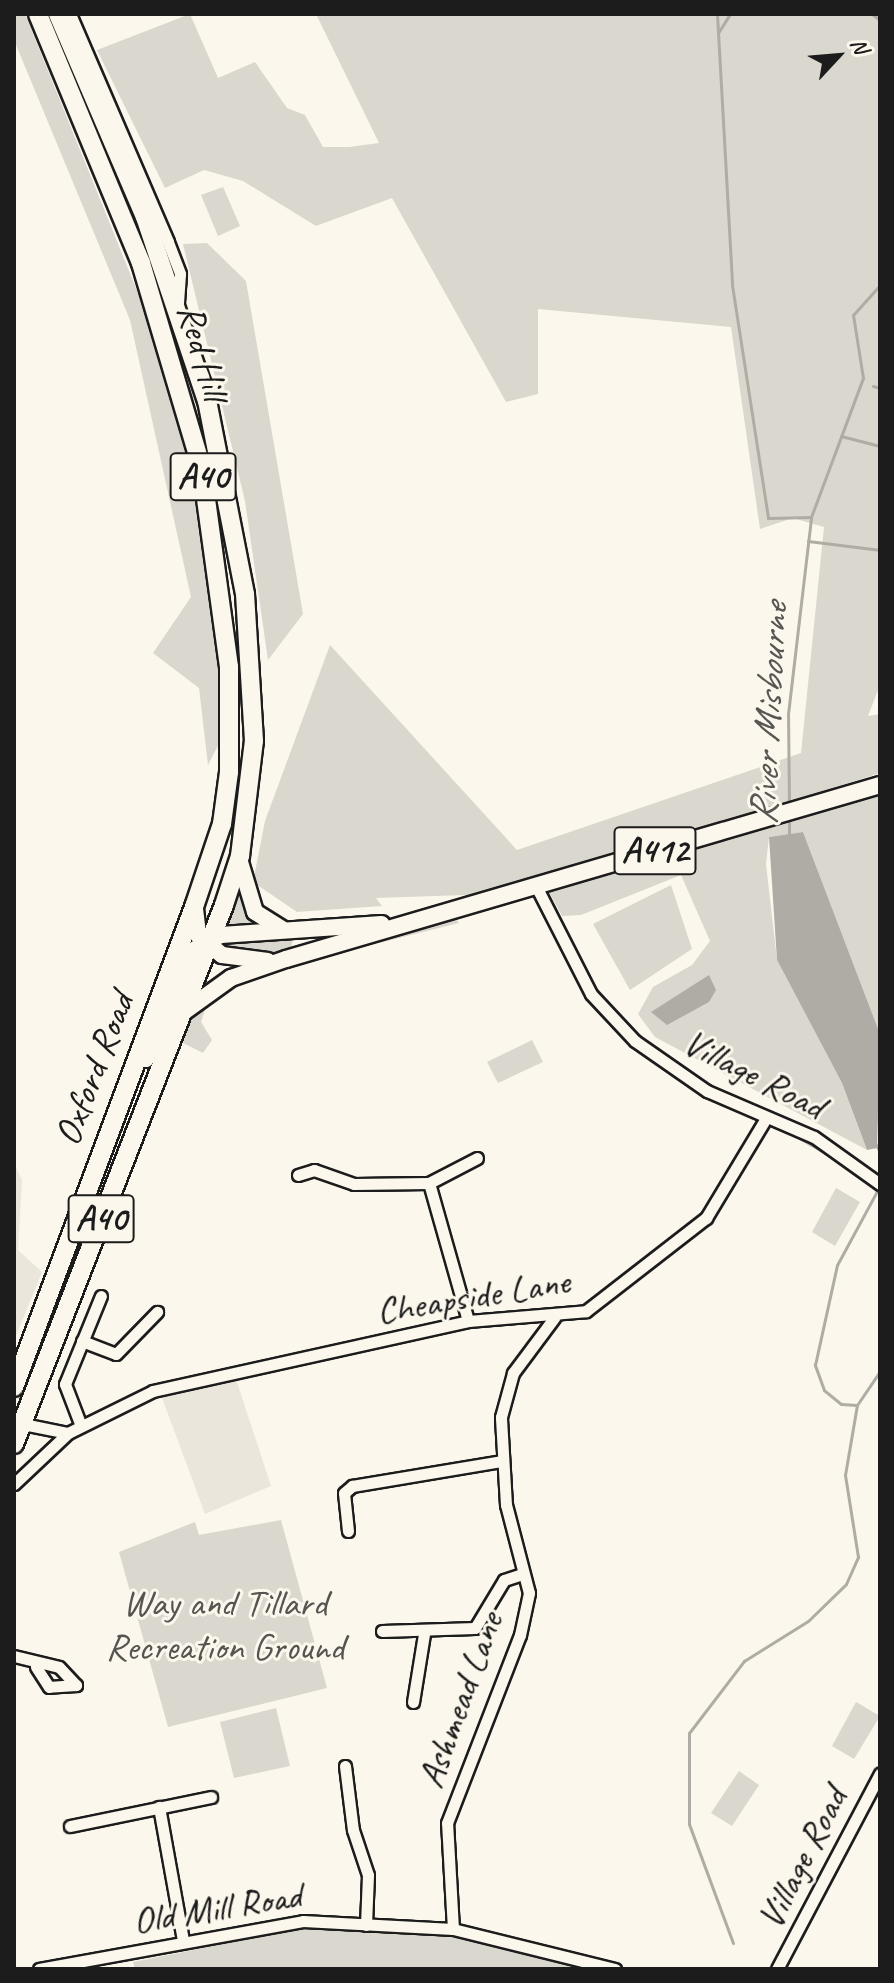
<!DOCTYPE html>
<style>
body{margin:0}
#map{position:relative;width:894px;height:1983px;overflow:hidden;background:#fbf7ec;font-family:Caveat,sans-serif}
div>[style]{position:absolute}
.built>*{inset:0;background:#eae6dc}
.green>*{inset:0;background:#dad7ce}
.water>*{inset:0;background:#afaca5}
.stream>*{height:3px;margin:-1.5px;padding:0 1.5px;transform-origin:1.5px;border-radius:1.5px;background:#afaca5}
.roads{filter:drop-shadow(2px 0 #1c1c1c) drop-shadow(-2px 0 #1c1c1c) drop-shadow(0 2px #1c1c1c) drop-shadow(0 -2px #1c1c1c)}
.minor>*{height:11px;margin:-5.5px;padding:0 5.5px;transform-origin:5.5px;border-radius:5.5px;background:#fbf7ec}
.primary>*{height:16px;margin:-8px;padding:0 8px;transform-origin:8px;border-radius:8px;background:#fbf7ec}
.trunk>*{height:18px;margin:-9px;padding:0 9px;transform-origin:9px;border-radius:9px;background:#fbf7ec}
span{translate:-50% -50%;white-space:nowrap;text-align:center;line-height:1.15;-webkit-text-stroke:6px #fbf7ec;paint-order:stroke}
.shield-label span{padding:2px 6px;background:#fbf7ec;border:2px solid;border-radius:6px;-webkit-text-stroke-width:0}
.shield-label{font-size:36px;color:#1c1c1c;font-weight:700}
.street-label{font-size:38px;color:#1c1c1c}
.park-label{font-size:38px;color:#555451}
.water-label{font-size:40px;color:#575653;font-style:italic}
.frame{position:absolute;inset:0;border:16px solid #1c1c1c;pointer-events:none}
.north{position:absolute;left:798px;top:16px;width:80px;height:80px;-webkit-text-stroke:6px #fbf7ec;paint-order:stroke;rotate:64deg;font-size:22px;font-weight:700;line-height:32px;text-align:center;color:#1c1c1c}
.north::after{content:'';display:block;margin:auto;width:28px;height:36px;background:#1c1c1c;clip-path:polygon(50% 0,100% 100%,50% 72%,0 100%)}
</style>
<div id="map">
<div class="built">
<i style="clip-path:polygon(14px 1163px,22px 1180px,18px 1250px,42px 1272px,14px 1341px)"></i>
<i style="clip-path:polygon(235px 1376px,271px 1486px,205px 1514px,161px 1395px)"></i>
</div>
<div class="green">
<i style="clip-path:polygon(14px 14px,25px 14px,159px 345px,199px 506px,215px 637px,224px 734px,208px 765px,199px 688px,153px 653px,191px 597px,130px 320px,14px 40px)"></i>
<i style="clip-path:polygon(190px 14px,218px 78px,255px 62px,287px 108px,305px 115px,323px 147px,349px 147px,379px 143px,316px 14px,880px 14px,880px 685px,868px 716px,880px 714px,880px 773px,494px 894px,376px 898px,382px 906px,297px 912px,253px 882px,265px 821px,330px 645px,517px 850px,801px 753px,824px 527px,793px 518px,760px 529px,731px 327px,538px 309px,538px 394px,506px 402px,392px 198px,316px 226px,243px 181px,204px 170px,165px 188px,97px 50px)"></i>
<i style="clip-path:polygon(223px 187px,240px 226px,218px 236px,201px 195px)"></i>
<i style="clip-path:polygon(207px 243px,246px 281px,303px 614px,268px 660px,245px 501px,183px 244px)"></i>
<i style="clip-path:polygon(880px 787px,880px 1129px,874px 1120px,880px 1034px,803px 832px,769px 837px,766px 864px,777px 960px,842px 1083px,867px 1150px,655px 1037px,638px 1014px,653px 987px,692px 965px,710px 941px,681px 875px,581px 915px,562px 916px,549px 892px,528px 893px)"></i>
<i style="clip-path:polygon(237px 883px,244px 905px,268px 925px,221px 927px)"></i>
<i style="clip-path:polygon(671px 885px,692px 949px,630px 990px,593px 924px)"></i>
<i style="clip-path:polygon(456px 919px,459px 923px,343px 952px)"></i>
<i style="clip-path:polygon(293px 938px,291px 949px,271px 955px,216px 945px)"></i>
<i style="clip-path:polygon(207px 1004px,201px 1022px,212px 1040px,203px 1053px,183px 1043px,191px 1017px)"></i>
<i style="clip-path:polygon(532px 1040px,543px 1062px,498px 1083px,487px 1062px)"></i>
<i style="clip-path:polygon(836px 1188px,860px 1202px,835px 1246px,812px 1232px)"></i>
<i style="clip-path:polygon(281px 1520px,327px 1688px,168px 1727px,119px 1552px,195px 1522px,199px 1535px)"></i>
<i style="clip-path:polygon(856px 1702px,880px 1716px,854px 1759px,832px 1746px)"></i>
<i style="clip-path:polygon(276px 1708px,290px 1766px,234px 1778px,220px 1722px)"></i>
<i style="clip-path:polygon(739px 1771px,759px 1785px,732px 1826px,711px 1813px)"></i>
<i style="clip-path:polygon(303px 1928px,495px 1940px,584px 1969px,135px 1969px,133px 1962px)"></i>
</div>
<div class="water">
<i style="clip-path:polygon(803px 832px,880px 1034px,877px 1148px,867px 1150px,842px 1083px,777px 960px,769px 837px)"></i>
<i style="clip-path:polygon(709px 975px,716px 990px,709px 1002px,667px 1025px,651px 1012px)"></i>
</div>
<div class="stream">
<i style="left:717px;top:14px;width:271px;rotate:86.8deg"></i>
<i style="left:732px;top:285px;width:236px;rotate:81.2deg"></i>
<i style="left:768px;top:518px;width:43px;rotate:-1.3deg"></i>
<i style="left:872px;top:14px;width:10px;rotate:37deg"></i>
<i style="left:718px;top:33px;width:22px;rotate:-58deg"></i>
<i style="left:873px;top:386px;width:7px;rotate:16deg"></i>
<i style="left:841px;top:436px;width:40px;rotate:14.4deg"></i>
<i style="left:808px;top:541px;width:73px;rotate:7.1deg"></i>
<i style="left:789px;top:806px;width:92px;rotate:-90.6deg"></i>
<i style="left:788px;top:714px;width:198px;rotate:-83.3deg"></i>
<i style="left:811px;top:517px;width:148px;rotate:-69.5deg"></i>
<i style="left:863px;top:378px;width:64px;rotate:-99deg"></i>
<i style="left:853px;top:315px;width:40px;rotate:-48deg"></i>
<i style="left:789px;top:818px;width:20px;rotate:90deg"></i>
<i style="left:789px;top:1132px;width:52px;rotate:30deg"></i>
<i style="left:875px;top:1143px;width:10px;rotate:61deg"></i>
<i style="left:857px;top:1405px;width:16px;rotate:-176deg"></i>
<i style="left:841px;top:1404px;width:22px;rotate:-141deg"></i>
<i style="left:824px;top:1390px;width:27px;rotate:-110deg"></i>
<i style="left:815px;top:1365px;width:102px;rotate:-77.6deg"></i>
<i style="left:837px;top:1265px;width:84px;rotate:-61.6deg"></i>
<i style="left:877px;top:1191px;width:7px;rotate:-124deg"></i>
<i style="left:733px;top:1943px;width:127px;rotate:-110.3deg"></i>
<i style="left:689px;top:1824px;width:91px;rotate:-90deg"></i>
<i style="left:689px;top:1733px;width:91px;rotate:-52.6deg"></i>
<i style="left:744px;top:1661px;width:75px;rotate:-32deg"></i>
<i style="left:808px;top:1621px;width:53px;rotate:-44.2deg"></i>
<i style="left:846px;top:1584px;width:30px;rotate:-66deg"></i>
<i style="left:858px;top:1557px;width:83px;rotate:-99deg"></i>
<i style="left:845px;top:1475px;width:71px;rotate:-80.3deg"></i>
<i style="left:857px;top:1405px;width:41px;rotate:-55.9deg"></i>
</div>
<div class="roads">
<div class="minor">
<i style="left:70px;top:14px;width:248px;rotate:66.7deg"></i>
<i style="left:168px;top:242px;width:34px;rotate:69deg"></i>
<i style="left:180px;top:274px;width:28px;rotate:94deg"></i>
<i style="left:536px;top:886px;width:121px;rotate:63deg"></i>
<i style="left:591px;top:994px;width:64px;rotate:46.9deg"></i>
<i style="left:635px;top:1041px;width:88px;rotate:34.8deg"></i>
<i style="left:707px;top:1091px;width:116px;rotate:23.3deg"></i>
<i style="left:814px;top:1137px;width:81px;rotate:35.5deg"></i>
<i style="left:298px;top:1175px;width:17px;rotate:-17deg"></i>
<i style="left:314px;top:1170px;width:42px;rotate:19.3deg"></i>
<i style="left:354px;top:1184px;width:75px;rotate:-0.8deg"></i>
<i style="left:429px;top:1183px;width:143px;rotate:74.2deg"></i>
<i style="left:429px;top:1183px;width:54px;rotate:-27.5deg"></i>
<i style="left:82px;top:1341px;width:36px;rotate:21deg"></i>
<i style="left:116px;top:1354px;width:59px;rotate:-45.7deg"></i>
<i style="left:18px;top:1423px;width:50px;rotate:11.5deg"></i>
<i style="left:81px;top:1426px;width:45px;rotate:-110.9deg"></i>
<i style="left:65px;top:1384px;width:95px;rotate:-67.8deg"></i>
<i style="left:14px;top:1484px;width:74px;rotate:-43.4deg"></i>
<i style="left:68px;top:1433px;width:95px;rotate:-26.3deg"></i>
<i style="left:153px;top:1391px;width:323px;rotate:-12.5deg"></i>
<i style="left:468px;top:1321px;width:118px;rotate:-4.8deg"></i>
<i style="left:586px;top:1311px;width:152px;rotate:-37.8deg"></i>
<i style="left:706px;top:1218px;width:117px;rotate:-59deg"></i>
<i style="left:348px;top:1531px;width:38px;rotate:-96deg"></i>
<i style="left:344px;top:1493px;width:11px;rotate:-41deg"></i>
<i style="left:352px;top:1486px;width:151px;rotate:-9.5deg"></i>
<i style="left:382px;top:1631px;width:93px;rotate:-1.8deg"></i>
<i style="left:475px;top:1628px;width:56px;rotate:-58.9deg"></i>
<i style="left:504px;top:1580px;width:16px;rotate:-18deg"></i>
<i style="left:14px;top:1656px;width:46px;rotate:13.7deg"></i>
<i style="left:59px;top:1667px;width:25px;rotate:47deg"></i>
<i style="left:76px;top:1685px;width:27px;rotate:176deg"></i>
<i style="left:49px;top:1687px;width:24px;rotate:-123deg"></i>
<i style="left:413px;top:1702px;width:69px;rotate:-80.8deg"></i>
<i style="left:345px;top:1766px;width:64px;rotate:82.9deg"></i>
<i style="left:353px;top:1830px;width:47px;rotate:71.6deg"></i>
<i style="left:368px;top:1875px;width:50px;rotate:92.3deg"></i>
<i style="left:159px;top:1807px;width:136px;rotate:79.8deg"></i>
<i style="left:70px;top:1826px;width:144px;rotate:-11.6deg"></i>
<i style="left:453px;top:1929px;width:106px;rotate:-93.2deg"></i>
<i style="left:447px;top:1823px;width:202px;rotate:-68.8deg"></i>
<i style="left:520px;top:1635px;width:43px;rotate:-77.9deg"></i>
<i style="left:529px;top:1593px;width:91px;rotate:-104.6deg"></i>
<i style="left:506px;top:1505px;width:88px;rotate:-93.3deg"></i>
<i style="left:501px;top:1417px;width:46px;rotate:-74.7deg"></i>
<i style="left:513px;top:1373px;width:69px;rotate:-53.3deg"></i>
<i style="left:39px;top:1969px;width:268px;rotate:-10.3deg"></i>
<i style="left:303px;top:1921px;width:150px;rotate:3.1deg"></i>
<i style="left:453px;top:1929px;width:167px;rotate:13.9deg"></i>
<i style="left:777px;top:1969px;width:221px;rotate:-62.2deg"></i>
</div>
<div class="primary">
<i style="left:240px;top:862px;width:52px;rotate:73.3deg"></i>
<i style="left:255px;top:912px;width:32px;rotate:32deg"></i>
<i style="left:195px;top:909px;width:26px;rotate:83deg"></i>
<i style="left:198px;top:935px;width:31px;rotate:40deg"></i>
<i style="left:222px;top:955px;width:46px;rotate:7.4deg"></i>
<i style="left:181px;top:1014px;width:62px;rotate:-35.8deg"></i>
<i style="left:231px;top:978px;width:58px;rotate:-19.1deg"></i>
<i style="left:286px;top:959px;width:619px;rotate:-16.33deg"></i>
<i style="left:146px;top:1059px;width:116px;rotate:-67.6deg"></i>
<i style="left:190px;top:952px;width:35px;rotate:-29deg"></i>
<i style="left:221px;top:935px;width:161px;rotate:-3.9deg"></i>
</div>
<div class="trunk">
<i style="left:14px;top:1387px;width:513px;rotate:-69.44deg"></i>
<i style="left:194px;top:907px;width:88px;rotate:-71.4deg"></i>
<i style="left:222px;top:824px;width:52px;rotate:-82.3deg"></i>
<i style="left:229px;top:772px;width:105px;rotate:-90deg"></i>
<i style="left:229px;top:667px;width:200px;rotate:-97.8deg"></i>
<i style="left:202px;top:469px;width:215px;rotate:-106.5deg"></i>
<i style="left:141px;top:263px;width:269px;rotate:-112.5deg"></i>
<i style="left:14px;top:1444px;width:578px;rotate:-68.71deg"></i>
<i style="left:224px;top:905px;width:52px;rotate:-71.9deg"></i>
<i style="left:240px;top:856px;width:116px;rotate:-83.1deg"></i>
<i style="left:254px;top:741px;width:147px;rotate:-93.5deg"></i>
<i style="left:245px;top:594px;width:197px;rotate:-101.1deg"></i>
<i style="left:207px;top:401px;width:194px;rotate:-108.6deg"></i>
<i style="left:145px;top:217px;width:221px;rotate:-113.2deg"></i>
</div>
</div>
<div class="shield-label">
<span style="left:203px;top:477px">A40</span>
<span style="left:655px;top:851px">A412</span>
<span style="left:101px;top:1219px">A40</span>
</div>
<div class="street-label">
<span style="left:203px;top:352px;rotate:74deg">Red Hill</span>
<span style="left:94px;top:1069px;rotate:-69deg">Oxford Road</span>
<span style="left:754px;top:1074px;rotate:27deg">Village Road</span>
<span style="left:473px;top:1296px;rotate:-9deg">Cheapside Lane</span>
<span style="left:460px;top:1700px;rotate:-70deg">Ashmead Lane</span>
<span style="left:802px;top:1858px;rotate:-63deg">Village Road</span>
<span style="left:217px;top:1908px;rotate:-9deg">Old Mill Road</span>
</div>
<div class="park-label">
<span style="left:225px;top:1625px">Way and Tillard<br>Recreation Ground</span>
</div>
<div class="water-label">
<span style="left:768px;top:714px;rotate:-87deg">River Misbourne</span>
</div>
<div class="frame"></div>
<div class="north">N</div>
</div>
